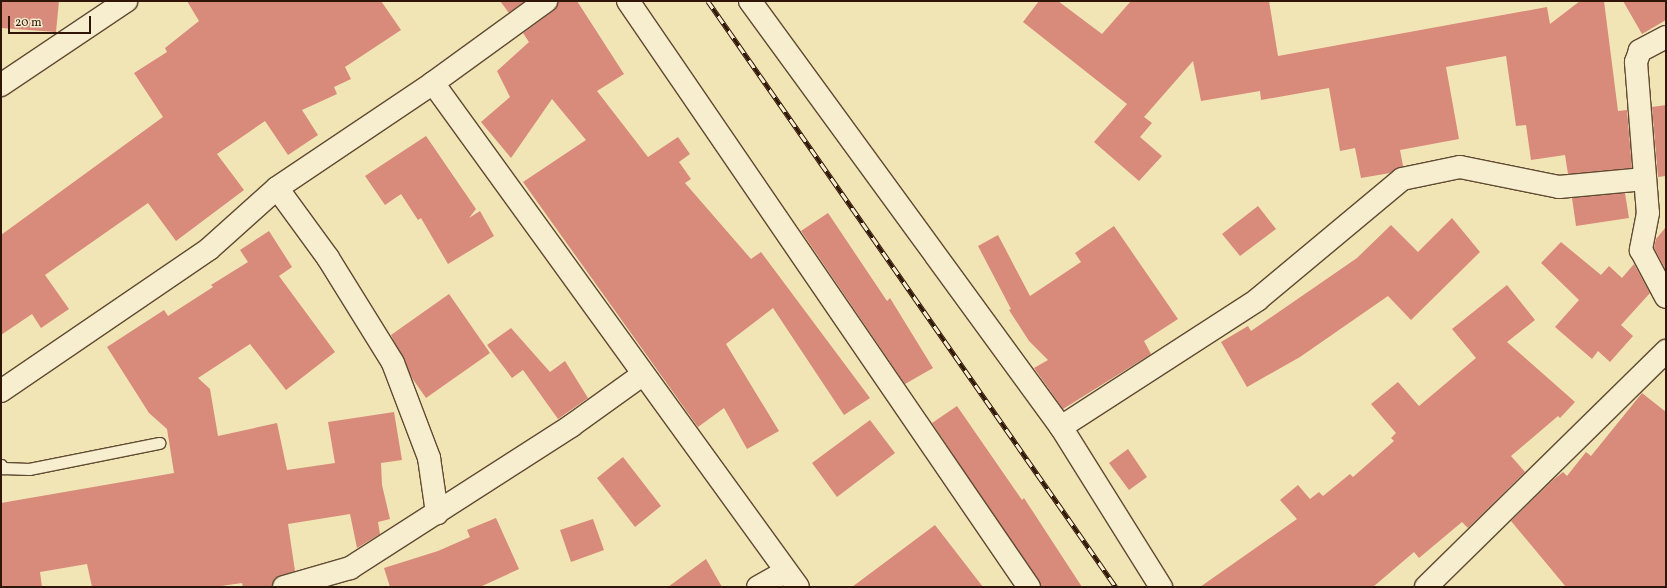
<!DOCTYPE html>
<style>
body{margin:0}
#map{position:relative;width:1667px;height:588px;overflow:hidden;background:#f2e5b5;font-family:Vollkorn,serif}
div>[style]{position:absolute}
.building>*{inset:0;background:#d88a7b}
.roads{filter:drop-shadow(1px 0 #604a32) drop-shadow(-1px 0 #604a32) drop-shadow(0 1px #604a32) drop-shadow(0 -1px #604a32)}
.service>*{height:11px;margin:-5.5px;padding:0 5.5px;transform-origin:5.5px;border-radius:5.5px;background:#f7eecf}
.minor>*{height:22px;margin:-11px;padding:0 11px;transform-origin:11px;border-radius:11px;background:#f7eecf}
.rail>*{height:4.5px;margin-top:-2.25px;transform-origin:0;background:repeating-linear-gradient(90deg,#f7eecf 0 9px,#301606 0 18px);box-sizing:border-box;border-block:1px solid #301606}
span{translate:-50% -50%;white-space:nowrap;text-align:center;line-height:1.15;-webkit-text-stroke:4px #f7eecf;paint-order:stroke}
.frame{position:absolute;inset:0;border:2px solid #301606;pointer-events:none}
.scale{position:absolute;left:8px;top:16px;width:83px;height:18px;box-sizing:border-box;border:2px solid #301606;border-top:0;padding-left:5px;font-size:12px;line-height:14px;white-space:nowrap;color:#301606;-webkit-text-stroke:3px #f7eecf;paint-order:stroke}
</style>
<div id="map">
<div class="building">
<i style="clip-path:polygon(1px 1px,59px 1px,56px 32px,1px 28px)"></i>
<i style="clip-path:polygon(187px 1px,381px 1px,401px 30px,345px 67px,351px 79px,334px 87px,337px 94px,302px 110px,318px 135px,288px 155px,265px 121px,217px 154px,244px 190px,176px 241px,148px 203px,45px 275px,69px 309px,41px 328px,32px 314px,1px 335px,1px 235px,163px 117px,134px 73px,167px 52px,165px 48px,199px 21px)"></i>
<i style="clip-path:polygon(500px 1px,525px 1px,509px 13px)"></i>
<i style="clip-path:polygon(558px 1px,577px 1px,624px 74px,597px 91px,648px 157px,678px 137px,690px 154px,679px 162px,691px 179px,685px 183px,751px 259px,761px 252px,870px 398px,844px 415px,773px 308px,726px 344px,779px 431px,747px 449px,724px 408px,698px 427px,523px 182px,586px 140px,552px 99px,511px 158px,481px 122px,510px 97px,497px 71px,529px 42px,523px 33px,553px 11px)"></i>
<i style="clip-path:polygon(1039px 1px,1058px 1px,1102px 34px,1131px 1px,1269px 1px,1278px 56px,1547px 7px,1550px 24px,1580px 1px,1604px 1px,1618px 111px,1627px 110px,1632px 168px,1568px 174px,1565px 155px,1531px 160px,1526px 125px,1516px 126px,1506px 56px,1446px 67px,1459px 139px,1400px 150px,1403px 166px,1390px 173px,1361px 178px,1355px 148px,1340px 151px,1329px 88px,1261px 100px,1260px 91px,1201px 101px,1193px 61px,1144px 117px,1152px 123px,1140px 137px,1162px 156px,1139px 181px,1094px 142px,1127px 104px,1023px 22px)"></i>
<i style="clip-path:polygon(1623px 1px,1666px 1px,1666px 20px,1642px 34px)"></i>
<i style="clip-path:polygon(1666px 105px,1666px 176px,1658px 177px,1652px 107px)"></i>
<i style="clip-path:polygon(426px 136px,476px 209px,469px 218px,480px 211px,494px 236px,448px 264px,421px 218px,418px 220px,401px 194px,385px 205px,365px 176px)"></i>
<i style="clip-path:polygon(1625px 193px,1629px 218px,1576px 226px,1572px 198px)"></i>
<i style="clip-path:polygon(1258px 206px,1276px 229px,1240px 256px,1222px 234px)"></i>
<i style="clip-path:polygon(828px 213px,887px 301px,890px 298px,933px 368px,905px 384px,801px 231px)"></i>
<i style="clip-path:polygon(1452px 218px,1480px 252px,1411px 320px,1388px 296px,1300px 357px,1247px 387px,1221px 342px,1248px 326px,1251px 331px,1357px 258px,1391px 225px,1418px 252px)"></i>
<i style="clip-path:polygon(1114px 226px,1178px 319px,1144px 341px,1151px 354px,1063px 409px,1034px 368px,1048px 360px,1029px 341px,1009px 310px,1011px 309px,978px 246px,998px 235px,1030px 296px,1081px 262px,1075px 253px)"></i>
<i style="clip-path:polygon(1666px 227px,1666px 270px,1654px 248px,1656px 239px)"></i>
<i style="clip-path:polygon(269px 231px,292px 267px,279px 276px,335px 352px,286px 390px,250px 344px,198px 378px,210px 389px,218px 436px,277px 423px,287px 470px,335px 463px,328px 422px,394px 412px,402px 460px,381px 463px,382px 485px,390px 519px,378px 522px,380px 534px,357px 548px,350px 514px,288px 524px,295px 571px,275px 578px,272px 587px,243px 587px,242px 583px,214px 587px,92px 587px,87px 564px,40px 572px,42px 587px,1px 587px,1px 503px,174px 473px,167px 429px,149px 413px,107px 347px,164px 310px,168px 316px,213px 287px,211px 285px,248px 262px,240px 250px)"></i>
<i style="clip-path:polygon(1561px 242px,1601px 275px,1609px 266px,1622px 278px,1634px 264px,1650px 293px,1621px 325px,1633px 336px,1610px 362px,1598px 351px,1592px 359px,1555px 327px,1579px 300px,1541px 263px)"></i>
<i style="clip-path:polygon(1507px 285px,1535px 320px,1507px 342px,1575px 402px,1560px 418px,1558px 416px,1511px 456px,1525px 472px,1468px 528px,1462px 522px,1419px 558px,1414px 552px,1373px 587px,1200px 587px,1297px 519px,1280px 500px,1298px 485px,1310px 499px,1319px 492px,1323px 496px,1350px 474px,1353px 477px,1394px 441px,1391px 438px,1396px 433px,1371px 404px,1398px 382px,1419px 406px,1476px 358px,1452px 329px)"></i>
<i style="clip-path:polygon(449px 294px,490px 353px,426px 398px,412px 378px,391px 335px)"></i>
<i style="clip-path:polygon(511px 328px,550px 372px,565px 361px,588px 398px,558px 419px,523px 370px,512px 378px,487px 345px)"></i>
<i style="clip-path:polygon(1642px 393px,1666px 412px,1666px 587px,1566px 587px,1511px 521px,1553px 480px,1563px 472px,1567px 476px,1586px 452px,1591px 456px)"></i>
<i style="clip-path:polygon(957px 406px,1022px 500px,1024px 498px,1082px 587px,1041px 587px,932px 423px)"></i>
<i style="clip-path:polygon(870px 420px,895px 453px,837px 497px,812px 463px)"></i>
<i style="clip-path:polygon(1128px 449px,1147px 477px,1129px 490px,1109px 463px)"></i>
<i style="clip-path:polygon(623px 457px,661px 506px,635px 527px,597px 478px)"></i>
<i style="clip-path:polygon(496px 518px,519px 569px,480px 587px,390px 587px,384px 568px,438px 551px,470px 537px,467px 530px)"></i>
<i style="clip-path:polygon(593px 519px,604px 550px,571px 562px,560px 530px)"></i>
<i style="clip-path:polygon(935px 525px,983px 587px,852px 587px)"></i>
<i style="clip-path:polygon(706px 559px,722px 587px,668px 587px)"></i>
</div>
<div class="roads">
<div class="service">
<i style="left:1px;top:465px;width:4px;rotate:56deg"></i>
<i style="left:3px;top:468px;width:26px;rotate:2deg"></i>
<i style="left:29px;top:469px;width:133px;rotate:-11.3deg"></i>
</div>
<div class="minor">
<i style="left:628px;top:1px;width:710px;rotate:55.62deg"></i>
<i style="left:750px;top:1px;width:527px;rotate:53.87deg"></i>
<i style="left:1061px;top:427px;width:189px;rotate:58deg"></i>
<i style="left:1666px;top:37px;width:30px;rotate:152deg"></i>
<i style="left:1640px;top:51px;width:12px;rotate:110deg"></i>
<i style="left:1636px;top:62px;width:151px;rotate:85.5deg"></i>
<i style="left:1648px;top:213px;width:38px;rotate:101deg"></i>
<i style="left:1641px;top:250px;width:53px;rotate:62deg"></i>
<i style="left:433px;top:83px;width:622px;rotate:54.09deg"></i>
<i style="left:1px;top:85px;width:151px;rotate:-33.9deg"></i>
<i style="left:277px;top:188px;width:87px;rotate:53.9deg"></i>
<i style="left:328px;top:258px;width:123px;rotate:58.2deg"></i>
<i style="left:393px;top:363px;width:102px;rotate:69.2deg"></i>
<i style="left:429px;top:458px;width:56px;rotate:81.7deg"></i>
<i style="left:1px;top:391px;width:252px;rotate:-34.3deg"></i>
<i style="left:209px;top:249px;width:91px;rotate:-41.9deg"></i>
<i style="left:277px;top:188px;width:188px;rotate:-33.9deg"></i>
<i style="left:433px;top:83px;width:140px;rotate:-36deg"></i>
<i style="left:1061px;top:427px;width:234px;rotate:-32.9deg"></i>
<i style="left:1257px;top:300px;width:189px;rotate:-39.8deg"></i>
<i style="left:1402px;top:179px;width:59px;rotate:-11.7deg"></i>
<i style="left:1460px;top:167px;width:101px;rotate:11.4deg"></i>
<i style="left:1559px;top:187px;width:86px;rotate:-5.3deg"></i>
<i style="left:284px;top:587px;width:69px;rotate:-16.1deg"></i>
<i style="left:350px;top:568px;width:263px;rotate:-32.7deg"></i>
<i style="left:571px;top:426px;width:87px;rotate:-35.7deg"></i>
<i style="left:758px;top:587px;width:31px;rotate:-29deg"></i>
<i style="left:1426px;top:587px;width:337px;rotate:-44.5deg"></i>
</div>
</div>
<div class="rail">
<i style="left:708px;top:1px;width:714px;rotate:55.15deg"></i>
</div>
<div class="frame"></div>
<div class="scale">20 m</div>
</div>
